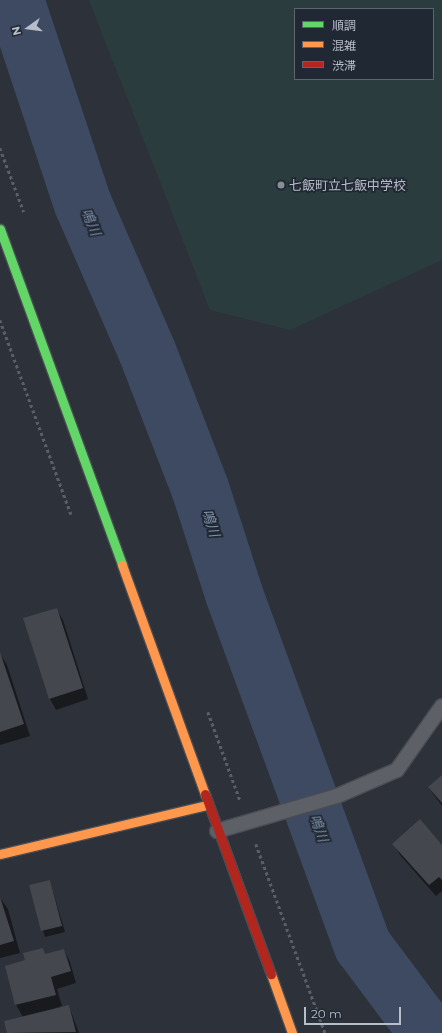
<!DOCTYPE html>
<meta charset="utf-8">
<style>
body{margin:0}
#map{position:relative;width:442px;height:1033px;overflow:hidden;background:#2d3139;font-family:Montserrat,"Noto Sans JP",sans-serif}
div>[style]{position:absolute}
.green>*{inset:0;background:#2b3c3f}
.shadow>*{inset:0;background:#0007}
.river>*{height:58px;margin:-29px;padding:0 29px;transform-origin:29px;border-radius:29px;background:#3d4a61}
.building>*{inset:0;background:#44474d}
.path>*{height:2.5px;margin-top:-1.25px;transform-origin:0;background:repeating-linear-gradient(90deg,#5b6064 0 3px,transparent 0 6px)}
.roads{filter:drop-shadow(1px 0 #494c52) drop-shadow(-1px 0 #494c52) drop-shadow(0 1px #494c52) drop-shadow(0 -1px #494c52)}
.lane>*{height:14px;margin:-7px;padding:0 7px;transform-origin:7px;border-radius:7px;background:#5d6067}
.fast>*{height:9px;margin:-4.5px;padding:0 4.5px;transform-origin:4.5px;border-radius:4.5px;background:#63d668}
.slow>*{height:9px;margin:-4.5px;padding:0 4.5px;transform-origin:4.5px;border-radius:4.5px;background:#ff974d}
.jam>*{height:9px;margin:-4.5px;padding:0 4.5px;transform-origin:4.5px;border-radius:4.5px;background:#b3261e}
.dots>*{width:11px;height:11px;translate:-50% -50%;box-sizing:border-box;border:2px solid #202833;border-radius:50%}
span{translate:-50% -50%;white-space:nowrap;text-align:center;line-height:1.15;-webkit-text-stroke:3.5px #202833;paint-order:stroke}
.poi-label{font-size:13px;color:#b8bec9}
.left{translate:0 -50%;text-align:left}
.water-label{font-size:14px;color:#8293ad;font-style:italic}
.legend{position:absolute;left:294px;top:8px;width:140px;height:72px;box-sizing:border-box;background:#202833;border:1px solid #5d646f;margin:0;padding:5px 7px;list-style:none;font-size:12px;color:#b8bec9}
.legend li{display:flex;align-items:center;gap:8px;height:20px}
.legend b{width:20px;border:1px solid #5d646f}
.north{position:absolute;left:8px;top:8px;width:40px;height:40px;-webkit-text-stroke:3px #202833;paint-order:stroke;rotate:256deg;font-size:11px;font-weight:700;line-height:16px;text-align:center;color:#b8bec9}
.north::after{content:'';display:block;margin:auto;width:14px;height:18px;background:#b8bec9;clip-path:polygon(50% 0,100% 100%,50% 72%,0 100%)}
.scale{position:absolute;left:304px;top:1007px;width:97px;height:18px;box-sizing:border-box;border:2px solid #b8bec9;border-top:0;padding-left:5px;font-size:12px;line-height:14px;white-space:nowrap;color:#b8bec9;-webkit-text-stroke:3px #202833;paint-order:stroke}
</style>
<div id="map">
<div class="green">
<i style="clip-path:polygon(evenodd,89px 0,442px 0,442px 260px,290px 330px,210px 310px,89px 0,295px 9px,433px 9px,433px 79px,295px 79px,295px 9px)"></i>
</div>
<div class="shadow">
<i style="clip-path:polygon(56px 609px,63px 620px,88px 699px,56px 710px,50px 699px)"></i>
<i style="clip-path:polygon(0 654px,7px 665px,30px 736px,0 745px)"></i>
<i style="clip-path:polygon(442px 776px,442px 806px,429px 788px)"></i>
<i style="clip-path:polygon(394px 844px,442px 846px,442px 891px,436px 896px,400px 855px)"></i>
<i style="clip-path:polygon(50px 881px,65px 932px,45px 937px,30px 886px)"></i>
<i style="clip-path:polygon(0 898px,8px 909px,20px 953px,0 958px)"></i>
<i style="clip-path:polygon(64px 950px,70px 962px,76px 983px,57px 989px,62px 1006px,55px 1008px,69px 1006px,79px 1033px,8px 1033px,5px 1021px,23px 1017px,16px 1005px,6px 967px)"></i>
</div>
<div class="river">
<i style="left:15px;top:0;width:215px;rotate:71.6deg"></i>
<i style="left:83px;top:204px;width:160px;rotate:66.5deg"></i>
<i style="left:147px;top:351px;width:147px;rotate:68.9deg"></i>
<i style="left:200px;top:488px;width:111px;rotate:72.2deg"></i>
<i style="left:234px;top:594px;width:375px;rotate:69.9deg"></i>
<i style="left:363px;top:946px;width:109px;rotate:53.2deg"></i>
</div>
<div class="building">
<i style="clip-path:polygon(57px 608px,83px 688px,49px 699px,23px 618px)"></i>
<i style="clip-path:polygon(0 652px,24px 724px,0 732px)"></i>
<i style="clip-path:polygon(442px 775px,442px 803px,428px 787px)"></i>
<i style="clip-path:polygon(420px 819px,442px 845px,442px 880px,439px 877px,429px 885px,392px 844px)"></i>
<i style="clip-path:polygon(50px 880px,62px 926px,41px 931px,29px 885px)"></i>
<i style="clip-path:polygon(0 897px,14px 941px,0 945px)"></i>
<i style="clip-path:polygon(43px 948px,45px 954px,64px 949px,71px 971px,51px 977px,56px 995px,15px 1005px,5px 966px,25px 960px,23px 953px)"></i>
<i style="clip-path:polygon(69px 1005px,76px 1032px,7px 1033px,4px 1021px)"></i>
</div>
<div class="path">
<i style="left:0;top:148px;width:68px;rotate:69.4deg"></i>
<i style="left:0;top:320px;width:207px;rotate:69.9deg"></i>
<i style="left:208px;top:712px;width:94px;rotate:70deg"></i>
<i style="left:256px;top:844px;width:201px;rotate:69.9deg"></i>
</div>
<div class="roads">
<div class="lane">
<i style="left:217px;top:831px;width:125px;rotate:-16.3deg"></i>
<i style="left:337px;top:796px;width:65px;rotate:-23.4deg"></i>
<i style="left:397px;top:770px;width:78px;rotate:-54.9deg"></i>
</div>
<div class="fast">
<i style="left:0;top:229px;width:357px;rotate:70deg"></i>
</div>
<div class="slow">
<i style="left:122px;top:565px;width:244px;rotate:70.1deg"></i>
<i style="left:0;top:854px;width:214px;rotate:-13.3deg"></i>
<i style="left:271px;top:974px;width:63px;rotate:70.4deg"></i>
</div>
<div class="jam">
<i style="left:205px;top:794px;width:192px;rotate:69.9deg"></i>
</div>
</div>
<div class="dots">
<i style="left:281px;top:185px;background:#878d97"></i>
</div>
<div class="poi-label">
<span class="left" style="left:289px;top:185px">七飯町立七飯中学校</span>
</div>
<div class="water-label">
<span style="left:91px;top:222px;rotate:67deg">鳴川</span>
<span style="left:211px;top:523px;rotate:72deg">鳴川</span>
<span style="left:319px;top:828px;rotate:70deg">鳴川</span>
</div>
<ul class="legend">
<li><b style="height:5px;background:#63d668"></b>順調</li>
<li><b style="height:5px;background:#ff974d"></b>混雑</li>
<li><b style="height:5px;background:#b3261e"></b>渋滞</li>
</ul>
<div class="north">N</div>
<div class="scale">20 m</div>
</div>
